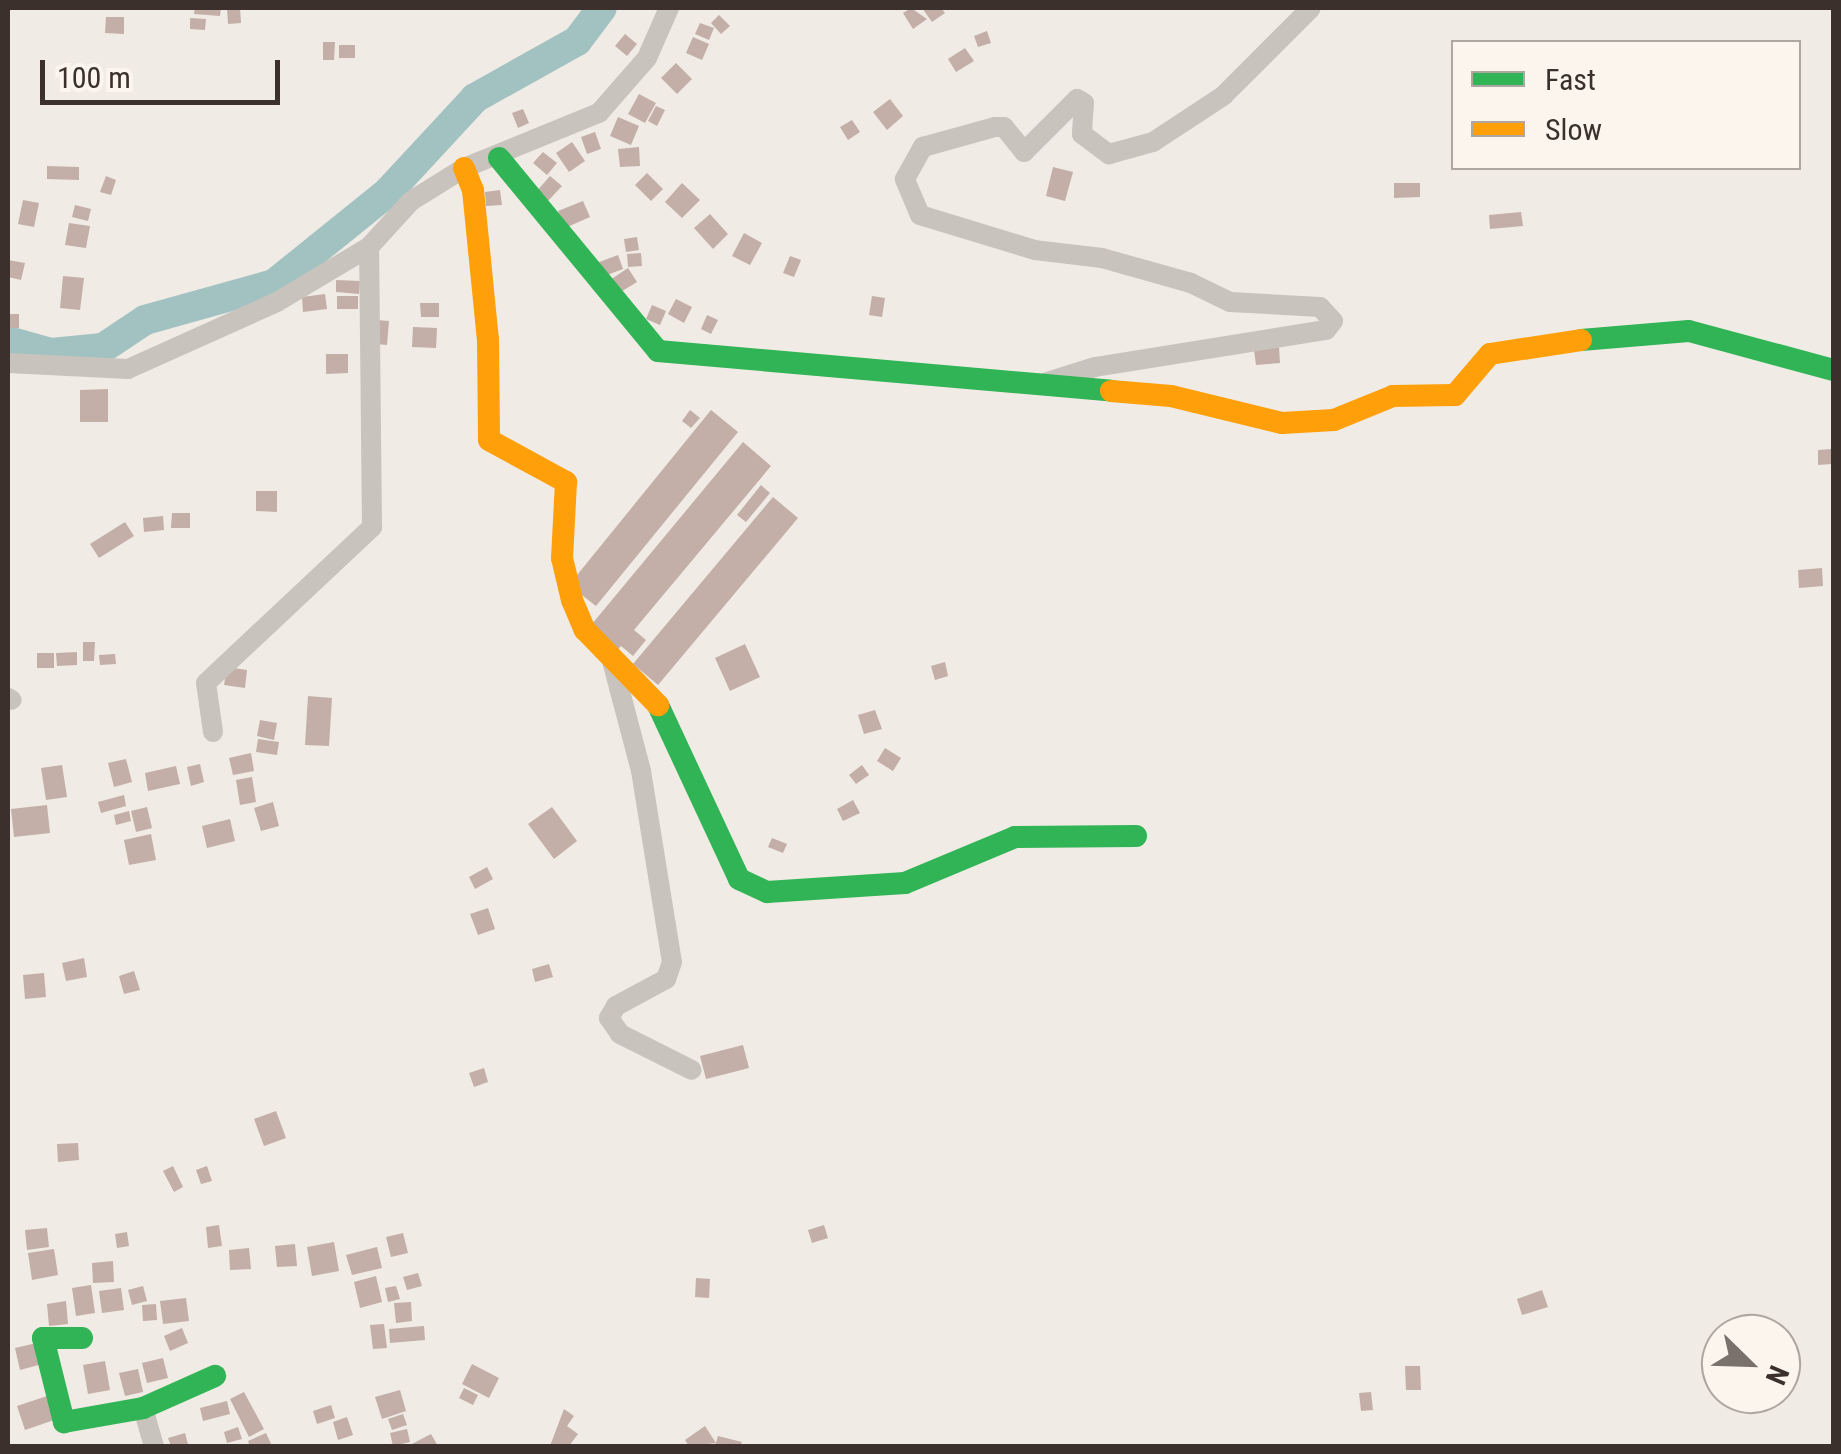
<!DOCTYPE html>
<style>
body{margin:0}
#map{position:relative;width:1841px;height:1454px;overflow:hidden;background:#f0ebe5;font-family:"Roboto Condensed",sans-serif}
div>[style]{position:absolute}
.river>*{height:30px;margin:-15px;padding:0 15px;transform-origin:15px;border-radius:15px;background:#a1c2c1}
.building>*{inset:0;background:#c3afa7}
.street>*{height:20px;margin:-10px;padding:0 10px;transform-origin:10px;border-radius:10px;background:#c9c3be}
.fast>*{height:22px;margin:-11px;padding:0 11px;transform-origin:11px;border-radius:11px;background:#30b455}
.slow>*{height:22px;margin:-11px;padding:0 11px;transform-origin:11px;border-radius:11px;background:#ff9f0a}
span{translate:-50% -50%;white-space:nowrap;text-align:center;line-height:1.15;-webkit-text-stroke:9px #fbf5ee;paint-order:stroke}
.frame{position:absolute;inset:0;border:10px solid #3b302b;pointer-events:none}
.legend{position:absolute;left:1451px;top:40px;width:350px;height:130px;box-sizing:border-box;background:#fbf5ee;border:2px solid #aea6a0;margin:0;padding:12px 18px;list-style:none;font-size:30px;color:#3b302b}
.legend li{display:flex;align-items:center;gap:20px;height:50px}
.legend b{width:50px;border:2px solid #aea6a0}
.north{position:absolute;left:1701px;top:1314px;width:100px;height:100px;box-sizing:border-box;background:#fbf5ee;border:2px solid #aea6a0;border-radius:50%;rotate:113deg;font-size:28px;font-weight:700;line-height:40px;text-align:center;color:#3b302b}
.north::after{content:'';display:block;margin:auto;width:35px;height:45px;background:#7a716c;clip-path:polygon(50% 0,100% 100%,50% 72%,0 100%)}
.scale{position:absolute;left:40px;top:60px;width:240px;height:45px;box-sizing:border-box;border:5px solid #3b302b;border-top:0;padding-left:12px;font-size:30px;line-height:35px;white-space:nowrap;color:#3b302b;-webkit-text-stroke:8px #fbf5ee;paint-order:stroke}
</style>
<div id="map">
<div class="river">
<i style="left:8px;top:341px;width:45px;rotate:15.6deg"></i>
<i style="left:51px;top:353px;width:52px;rotate:-5.5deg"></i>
<i style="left:103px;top:348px;width:50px;rotate:-33.7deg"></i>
<i style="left:145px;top:320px;width:134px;rotate:-15.6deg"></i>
<i style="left:274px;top:284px;width:146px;rotate:-38.9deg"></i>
<i style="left:388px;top:192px;width:128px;rotate:-47.2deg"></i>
<i style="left:475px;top:98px;width:117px;rotate:-29.2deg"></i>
<i style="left:577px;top:41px;width:41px;rotate:-52.9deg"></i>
</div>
<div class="building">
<i style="clip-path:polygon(195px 8px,221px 8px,220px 16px,194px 14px)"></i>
<i style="clip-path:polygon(227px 8px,240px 8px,241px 23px,228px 24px)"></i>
<i style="clip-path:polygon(911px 8px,927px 19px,913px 29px,903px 13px)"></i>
<i style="clip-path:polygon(922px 8px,941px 8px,945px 13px,932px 22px)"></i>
<i style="clip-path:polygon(719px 15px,730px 26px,721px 34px,711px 23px)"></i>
<i style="clip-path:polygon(106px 17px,124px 17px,124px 34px,105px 33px)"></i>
<i style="clip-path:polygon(190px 18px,206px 19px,205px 30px,190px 29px)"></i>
<i style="clip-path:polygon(700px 23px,714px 28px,709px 40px,695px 34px)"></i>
<i style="clip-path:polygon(987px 31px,991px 43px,978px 47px,974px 36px)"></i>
<i style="clip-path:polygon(625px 34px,637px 44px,627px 56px,615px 46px)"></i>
<i style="clip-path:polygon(693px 37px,709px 44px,702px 60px,686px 53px)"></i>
<i style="clip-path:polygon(323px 42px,335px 42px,334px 60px,323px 60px)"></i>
<i style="clip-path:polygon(339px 45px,355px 45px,355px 58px,339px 58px)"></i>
<i style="clip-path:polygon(965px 48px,974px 61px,956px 72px,948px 59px)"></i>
<i style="clip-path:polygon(676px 63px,692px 79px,677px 94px,661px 78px)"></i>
<i style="clip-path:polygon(639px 94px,656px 103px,645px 123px,628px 114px)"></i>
<i style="clip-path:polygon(890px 99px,903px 116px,887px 130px,873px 112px)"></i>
<i style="clip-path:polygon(656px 106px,665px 110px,657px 126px,648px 121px)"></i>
<i style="clip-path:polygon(523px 109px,529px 123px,518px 128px,512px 113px)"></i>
<i style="clip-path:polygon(618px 117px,639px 126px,631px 145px,610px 136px)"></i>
<i style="clip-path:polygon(852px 120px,860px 132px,848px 140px,840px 127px)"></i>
<i style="clip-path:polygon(595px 132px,601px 149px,587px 154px,581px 137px)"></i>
<i style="clip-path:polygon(572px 142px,585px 161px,569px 172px,556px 153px)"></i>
<i style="clip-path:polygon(639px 147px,640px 166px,620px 167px,618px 149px)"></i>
<i style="clip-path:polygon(543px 152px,557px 163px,547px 175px,533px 163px)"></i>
<i style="clip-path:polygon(47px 166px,79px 167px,79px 180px,47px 179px)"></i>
<i style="clip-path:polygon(1053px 167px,1073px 172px,1065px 201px,1046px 196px)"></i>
<i style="clip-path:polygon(647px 173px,663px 189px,651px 201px,635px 185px)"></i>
<i style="clip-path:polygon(106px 176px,116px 180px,111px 195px,100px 192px)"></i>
<i style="clip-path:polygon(550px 176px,562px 186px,547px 202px,536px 192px)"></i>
<i style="clip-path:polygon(682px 183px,700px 200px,682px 218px,665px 202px)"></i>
<i style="clip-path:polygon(1394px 183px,1420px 183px,1420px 197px,1394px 198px)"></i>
<i style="clip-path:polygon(500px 190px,502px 205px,486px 206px,485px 192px)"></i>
<i style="clip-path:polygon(23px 200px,39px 203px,34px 227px,18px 224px)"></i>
<i style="clip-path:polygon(583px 201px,590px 217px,565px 228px,558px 211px)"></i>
<i style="clip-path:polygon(75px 205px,91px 209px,88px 221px,72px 217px)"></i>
<i style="clip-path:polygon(1521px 212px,1523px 226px,1490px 229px,1489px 215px)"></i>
<i style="clip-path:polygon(710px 214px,728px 234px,713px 249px,694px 228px)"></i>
<i style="clip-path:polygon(69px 223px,90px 226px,86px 248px,65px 245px)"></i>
<i style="clip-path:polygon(744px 233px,762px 243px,750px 265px,732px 256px)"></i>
<i style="clip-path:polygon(637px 237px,639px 250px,626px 252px,624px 239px)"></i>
<i style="clip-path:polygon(641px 253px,642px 266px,628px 267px,627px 254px)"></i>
<i style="clip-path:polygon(618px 255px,623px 269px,599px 278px,594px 264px)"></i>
<i style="clip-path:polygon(790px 256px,801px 260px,794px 277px,783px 273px)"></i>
<i style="clip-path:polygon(8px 260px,25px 263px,21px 280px,8px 277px)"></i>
<i style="clip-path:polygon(628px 268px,637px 282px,619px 293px,610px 280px)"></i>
<i style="clip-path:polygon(63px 276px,84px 278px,80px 310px,60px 308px)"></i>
<i style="clip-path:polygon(336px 280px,360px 281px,359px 294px,336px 292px)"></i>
<i style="clip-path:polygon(325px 294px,327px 309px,303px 312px,302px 297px)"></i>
<i style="clip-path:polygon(337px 296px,358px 296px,358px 309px,337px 309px)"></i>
<i style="clip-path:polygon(872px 296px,885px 298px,882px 317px,869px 315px)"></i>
<i style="clip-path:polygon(676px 299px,692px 307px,684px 323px,668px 314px)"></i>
<i style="clip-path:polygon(420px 303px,439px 303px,439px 317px,421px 317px)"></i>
<i style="clip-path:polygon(652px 305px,666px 311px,660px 325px,646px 319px)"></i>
<i style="clip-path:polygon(8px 314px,19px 314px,19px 328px,8px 328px)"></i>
<i style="clip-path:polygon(707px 315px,718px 320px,711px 334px,701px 329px)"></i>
<i style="clip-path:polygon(377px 320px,389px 321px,387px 345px,375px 344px)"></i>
<i style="clip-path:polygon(413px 327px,437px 328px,436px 348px,412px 347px)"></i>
<i style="clip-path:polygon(1279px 347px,1280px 363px,1256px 365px,1254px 350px)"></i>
<i style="clip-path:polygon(326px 354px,348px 354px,348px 373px,326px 374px)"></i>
<i style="clip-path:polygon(108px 389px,108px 422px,80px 422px,80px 390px)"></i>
<i style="clip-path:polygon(690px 410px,700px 418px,691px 428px,682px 421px)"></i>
<i style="clip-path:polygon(711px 410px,738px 432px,596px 606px,569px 585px)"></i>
<i style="clip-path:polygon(743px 442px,771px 466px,634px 630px,646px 640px,633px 656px,621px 646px,615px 653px,587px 630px)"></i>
<i style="clip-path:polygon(1832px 449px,1832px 464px,1818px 465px,1818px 450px)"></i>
<i style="clip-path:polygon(761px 485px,770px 493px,746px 522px,737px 515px)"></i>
<i style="clip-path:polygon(256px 491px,277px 491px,277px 512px,256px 511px)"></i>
<i style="clip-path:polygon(773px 497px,798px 518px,658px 685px,633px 664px)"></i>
<i style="clip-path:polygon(172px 513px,190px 513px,190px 528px,171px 528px)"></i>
<i style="clip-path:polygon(163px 516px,164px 530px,144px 532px,143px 518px)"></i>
<i style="clip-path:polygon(125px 522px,134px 536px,99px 558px,90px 544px)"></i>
<i style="clip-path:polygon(1822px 568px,1823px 586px,1799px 588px,1798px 570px)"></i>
<i style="clip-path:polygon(83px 642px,95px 642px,94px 661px,83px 661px)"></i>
<i style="clip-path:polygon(745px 644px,760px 677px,730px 691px,715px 658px)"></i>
<i style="clip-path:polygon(77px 652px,77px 665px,57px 666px,56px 653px)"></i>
<i style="clip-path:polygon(37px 653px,54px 653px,54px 668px,37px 668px)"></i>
<i style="clip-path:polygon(115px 654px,116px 664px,100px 665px,99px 655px)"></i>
<i style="clip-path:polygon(945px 662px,948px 676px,935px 680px,931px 666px)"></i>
<i style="clip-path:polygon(227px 667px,247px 670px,245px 688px,224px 685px)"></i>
<i style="clip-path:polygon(308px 696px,332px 698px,329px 746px,305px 745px)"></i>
<i style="clip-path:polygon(875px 710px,882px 729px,864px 734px,858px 715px)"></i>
<i style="clip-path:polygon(260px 720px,277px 723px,274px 740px,257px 736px)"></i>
<i style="clip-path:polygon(258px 739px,279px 742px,277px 755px,256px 752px)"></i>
<i style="clip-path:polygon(885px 748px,901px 758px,893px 771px,877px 761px)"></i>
<i style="clip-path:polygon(251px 753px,254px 771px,233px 775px,229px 758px)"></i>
<i style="clip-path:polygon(126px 759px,132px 782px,114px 787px,108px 763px)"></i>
<i style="clip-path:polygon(200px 764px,204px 782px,191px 786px,187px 767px)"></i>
<i style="clip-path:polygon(62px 765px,67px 797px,46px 800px,41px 768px)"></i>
<i style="clip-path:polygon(862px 765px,869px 775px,856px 784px,849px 775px)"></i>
<i style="clip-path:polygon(176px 766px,180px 784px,148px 791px,145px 773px)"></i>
<i style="clip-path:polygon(252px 777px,256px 802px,240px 805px,236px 780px)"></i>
<i style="clip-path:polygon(124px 795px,126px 806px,101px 813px,98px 802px)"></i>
<i style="clip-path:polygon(853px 800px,860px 813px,843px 821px,837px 809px)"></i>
<i style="clip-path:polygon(273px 802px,279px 826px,261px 831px,254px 808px)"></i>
<i style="clip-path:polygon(47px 805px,50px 833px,14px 837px,11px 809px)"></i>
<i style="clip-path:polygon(147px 807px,152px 828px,136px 832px,131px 811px)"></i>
<i style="clip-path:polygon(552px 807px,577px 841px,554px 859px,528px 824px)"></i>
<i style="clip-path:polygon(129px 811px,131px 821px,116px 825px,114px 815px)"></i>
<i style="clip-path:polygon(230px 819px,235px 841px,207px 848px,202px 826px)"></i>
<i style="clip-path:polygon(151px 834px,156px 860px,129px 865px,124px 840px)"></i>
<i style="clip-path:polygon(772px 838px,787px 844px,783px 853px,768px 847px)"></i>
<i style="clip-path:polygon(487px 867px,493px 879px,475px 889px,469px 877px)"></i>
<i style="clip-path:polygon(488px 908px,495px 929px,478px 935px,470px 914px)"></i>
<i style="clip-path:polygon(84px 958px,87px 977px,66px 981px,62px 963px)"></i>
<i style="clip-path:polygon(549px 964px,553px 977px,535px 982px,532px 969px)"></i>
<i style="clip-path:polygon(134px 971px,140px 990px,124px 994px,119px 976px)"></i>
<i style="clip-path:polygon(44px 973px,46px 997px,25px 999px,23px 975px)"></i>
<i style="clip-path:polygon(743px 1045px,749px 1068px,706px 1079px,700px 1056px)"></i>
<i style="clip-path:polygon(484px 1068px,488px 1082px,474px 1087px,469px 1073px)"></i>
<i style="clip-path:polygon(276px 1111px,286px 1138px,264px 1146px,254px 1119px)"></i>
<i style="clip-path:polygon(78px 1143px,79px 1160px,58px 1162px,57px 1144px)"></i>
<i style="clip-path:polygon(173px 1166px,183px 1187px,174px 1192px,163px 1171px)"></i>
<i style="clip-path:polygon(207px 1166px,212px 1181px,201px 1184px,196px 1170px)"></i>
<i style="clip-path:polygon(219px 1225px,222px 1246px,208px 1248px,206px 1227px)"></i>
<i style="clip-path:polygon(824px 1225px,828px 1238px,812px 1243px,808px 1230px)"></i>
<i style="clip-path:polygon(47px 1228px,49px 1247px,27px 1250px,25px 1230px)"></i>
<i style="clip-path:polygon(127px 1232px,129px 1246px,117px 1248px,115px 1234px)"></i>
<i style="clip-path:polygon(403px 1233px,408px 1253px,391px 1257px,386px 1237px)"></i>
<i style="clip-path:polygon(334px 1242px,339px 1271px,312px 1276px,307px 1247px)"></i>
<i style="clip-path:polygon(295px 1244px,297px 1266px,277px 1267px,275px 1246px)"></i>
<i style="clip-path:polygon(377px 1247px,382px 1268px,352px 1275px,346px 1255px)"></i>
<i style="clip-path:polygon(249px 1248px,251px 1269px,230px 1270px,229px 1250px)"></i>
<i style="clip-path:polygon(54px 1249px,58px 1275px,32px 1280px,28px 1253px)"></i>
<i style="clip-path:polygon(113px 1261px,114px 1282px,93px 1283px,92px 1263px)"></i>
<i style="clip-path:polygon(418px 1273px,422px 1286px,407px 1290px,403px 1277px)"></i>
<i style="clip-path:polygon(376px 1276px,382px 1302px,360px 1308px,354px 1282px)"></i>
<i style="clip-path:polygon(696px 1278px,710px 1279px,709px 1298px,695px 1297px)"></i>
<i style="clip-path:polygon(91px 1285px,95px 1313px,76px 1316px,72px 1288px)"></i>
<i style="clip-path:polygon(143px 1286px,147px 1301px,132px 1305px,128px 1290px)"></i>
<i style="clip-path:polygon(396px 1286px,400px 1299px,388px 1302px,385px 1288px)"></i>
<i style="clip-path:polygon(121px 1288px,124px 1310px,102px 1313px,99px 1291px)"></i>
<i style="clip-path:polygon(1542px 1290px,1548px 1307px,1522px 1315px,1517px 1299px)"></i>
<i style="clip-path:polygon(186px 1298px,189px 1321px,163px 1324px,160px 1301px)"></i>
<i style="clip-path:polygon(66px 1301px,68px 1324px,49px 1326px,47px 1304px)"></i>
<i style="clip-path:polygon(411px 1302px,412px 1321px,396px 1323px,394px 1303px)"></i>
<i style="clip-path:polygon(156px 1304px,157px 1320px,143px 1321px,142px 1305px)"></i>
<i style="clip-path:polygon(384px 1324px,387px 1348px,373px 1349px,370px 1325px)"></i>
<i style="clip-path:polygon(424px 1326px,425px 1340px,390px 1343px,389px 1329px)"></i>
<i style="clip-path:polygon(182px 1328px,188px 1343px,170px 1351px,164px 1336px)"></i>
<i style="clip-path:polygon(41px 1342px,46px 1363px,20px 1370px,15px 1348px)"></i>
<i style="clip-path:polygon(163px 1358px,168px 1378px,147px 1383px,142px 1363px)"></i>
<i style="clip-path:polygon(105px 1361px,110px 1390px,88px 1394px,83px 1365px)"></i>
<i style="clip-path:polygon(472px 1364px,499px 1378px,489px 1398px,462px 1384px)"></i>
<i style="clip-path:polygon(1405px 1366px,1420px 1366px,1421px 1390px,1406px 1390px)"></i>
<i style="clip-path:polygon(138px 1369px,143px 1392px,125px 1396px,119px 1373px)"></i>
<i style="clip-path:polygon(464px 1388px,478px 1395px,473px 1405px,459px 1398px)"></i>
<i style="clip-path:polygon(400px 1390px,406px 1411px,382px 1419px,375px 1397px)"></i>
<i style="clip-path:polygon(244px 1392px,264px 1429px,249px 1437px,230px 1399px)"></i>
<i style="clip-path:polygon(1371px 1392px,1373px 1410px,1361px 1411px,1359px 1393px)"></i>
<i style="clip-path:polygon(53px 1394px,60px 1418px,25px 1430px,17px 1406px)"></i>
<i style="clip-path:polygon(227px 1401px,230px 1414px,203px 1421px,200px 1408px)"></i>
<i style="clip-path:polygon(331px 1405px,335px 1418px,317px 1424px,313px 1411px)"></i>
<i style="clip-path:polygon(564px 1409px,574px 1416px,567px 1426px,578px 1434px,569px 1446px,550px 1446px)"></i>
<i style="clip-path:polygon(403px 1414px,407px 1425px,392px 1430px,388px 1419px)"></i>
<i style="clip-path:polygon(347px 1417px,353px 1435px,338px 1440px,333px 1422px)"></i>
<i style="clip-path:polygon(705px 1426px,716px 1443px,689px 1446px,685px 1440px)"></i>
<i style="clip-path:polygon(238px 1427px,242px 1439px,227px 1443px,224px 1432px)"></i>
<i style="clip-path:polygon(407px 1429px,410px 1442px,393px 1446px,390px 1433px)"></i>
<i style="clip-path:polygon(185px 1433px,188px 1444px,171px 1446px,168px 1438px)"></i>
<i style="clip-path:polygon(266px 1433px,272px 1446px,250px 1446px,248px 1441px)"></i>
<i style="clip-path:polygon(431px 1434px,438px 1446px,408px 1446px)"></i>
<i style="clip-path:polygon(718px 1436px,742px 1442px,740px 1446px,715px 1446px)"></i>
</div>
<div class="street">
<i style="left:8px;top:363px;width:120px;rotate:2.9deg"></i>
<i style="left:128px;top:369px;width:163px;rotate:-24.2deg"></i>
<i style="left:277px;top:302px;width:107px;rotate:-30.9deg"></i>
<i style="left:369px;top:247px;width:62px;rotate:-47.6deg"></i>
<i style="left:411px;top:201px;width:62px;rotate:-31.9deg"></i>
<i style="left:464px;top:168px;width:146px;rotate:-22.2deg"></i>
<i style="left:599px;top:113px;width:73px;rotate:-48.9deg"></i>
<i style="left:647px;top:58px;width:55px;rotate:-66.3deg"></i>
<i style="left:1047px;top:382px;width:50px;rotate:-17.4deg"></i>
<i style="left:1095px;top:367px;width:234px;rotate:-9.1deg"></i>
<i style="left:1326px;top:330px;width:11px;rotate:-52deg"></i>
<i style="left:1333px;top:321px;width:19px;rotate:-133deg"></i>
<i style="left:1320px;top:307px;width:90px;rotate:-176.8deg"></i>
<i style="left:1230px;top:302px;width:43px;rotate:-154deg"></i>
<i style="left:1191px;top:283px;width:92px;rotate:-164.3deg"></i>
<i style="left:1102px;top:258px;width:67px;rotate:-173.2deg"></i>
<i style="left:1035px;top:250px;width:120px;rotate:-163.1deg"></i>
<i style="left:920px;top:215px;width:39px;rotate:-113deg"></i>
<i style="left:905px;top:179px;width:37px;rotate:-61deg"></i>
<i style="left:923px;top:147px;width:75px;rotate:-15.5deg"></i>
<i style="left:995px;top:127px;width:9px"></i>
<i style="left:1004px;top:127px;width:32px;rotate:51deg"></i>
<i style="left:1024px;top:152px;width:75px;rotate:-45deg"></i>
<i style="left:1077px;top:99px;width:8px;rotate:30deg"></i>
<i style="left:1084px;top:103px;width:31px;rotate:94deg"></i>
<i style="left:1082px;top:134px;width:34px;rotate:37deg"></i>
<i style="left:1109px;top:154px;width:46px;rotate:-15.3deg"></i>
<i style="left:1153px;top:142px;width:84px;rotate:-33.3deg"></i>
<i style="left:1223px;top:96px;width:124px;rotate:-45deg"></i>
<i style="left:612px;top:661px;width:114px;rotate:75.2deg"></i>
<i style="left:641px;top:771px;width:193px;rotate:80.8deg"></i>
<i style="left:672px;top:962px;width:18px;rotate:109deg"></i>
<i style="left:666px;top:979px;width:57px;rotate:151.6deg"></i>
<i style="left:616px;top:1006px;width:14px;rotate:120deg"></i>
<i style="left:609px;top:1018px;width:19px;rotate:55deg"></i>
<i style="left:620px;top:1034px;width:80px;rotate:26.6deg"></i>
<i style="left:8px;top:698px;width:4px;rotate:27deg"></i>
<i style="left:213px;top:732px;width:49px;rotate:-98.1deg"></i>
<i style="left:206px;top:683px;width:228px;rotate:-43.2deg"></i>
<i style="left:372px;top:527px;width:280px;rotate:-90.6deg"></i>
<i style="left:143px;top:1408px;width:40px;rotate:74deg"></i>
</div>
<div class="fast">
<i style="left:499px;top:158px;width:250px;rotate:50.5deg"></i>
<i style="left:658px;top:351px;width:455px;rotate:5deg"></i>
<i style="left:1581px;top:340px;width:108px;rotate:-4.8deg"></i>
<i style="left:1689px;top:331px;width:150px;rotate:15.1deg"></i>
<i style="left:658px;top:705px;width:192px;rotate:65deg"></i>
<i style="left:739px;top:879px;width:31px;rotate:25deg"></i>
<i style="left:767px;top:892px;width:138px;rotate:-3.7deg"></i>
<i style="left:905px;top:883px;width:119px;rotate:-22.7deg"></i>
<i style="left:1015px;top:837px;width:121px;rotate:-0.5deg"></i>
<i style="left:82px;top:1338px;width:39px;rotate:180deg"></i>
<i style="left:43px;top:1338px;width:87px;rotate:76deg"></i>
<i style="left:64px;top:1422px;width:80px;rotate:-10deg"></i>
<i style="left:143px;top:1408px;width:79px;rotate:-24deg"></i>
</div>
<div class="slow">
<i style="left:464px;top:168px;width:24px;rotate:68deg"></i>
<i style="left:473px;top:190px;width:150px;rotate:84.3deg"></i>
<i style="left:488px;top:339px;width:101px;rotate:89.4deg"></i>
<i style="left:489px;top:440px;width:88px;rotate:28.6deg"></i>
<i style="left:566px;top:482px;width:76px;rotate:93deg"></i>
<i style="left:562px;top:558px;width:43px;rotate:76.6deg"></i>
<i style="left:572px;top:600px;width:33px;rotate:67deg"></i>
<i style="left:585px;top:630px;width:105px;rotate:45.8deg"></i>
<i style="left:1111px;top:391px;width:60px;rotate:4.8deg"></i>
<i style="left:1171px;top:396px;width:114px;rotate:13.7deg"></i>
<i style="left:1282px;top:423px;width:52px;rotate:-3.3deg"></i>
<i style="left:1334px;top:420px;width:64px;rotate:-22.1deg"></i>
<i style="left:1393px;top:396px;width:62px;rotate:-0.9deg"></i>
<i style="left:1455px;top:395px;width:54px;rotate:-49.5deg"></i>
<i style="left:1490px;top:354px;width:92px;rotate:-8.7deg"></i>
</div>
<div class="frame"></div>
<ul class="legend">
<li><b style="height:12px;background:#30b455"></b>Fast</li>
<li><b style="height:12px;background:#ff9f0a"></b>Slow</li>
</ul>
<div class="north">N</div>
<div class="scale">100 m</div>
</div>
